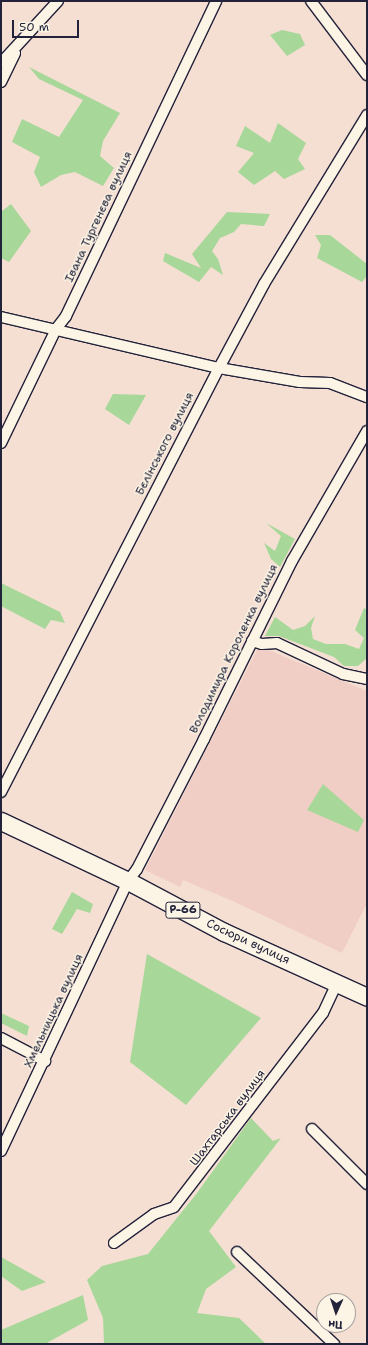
<!DOCTYPE html>
<meta charset="utf-8">
<style>
body{margin:0}
#map{position:relative;width:368px;height:1345px;overflow:hidden;background:#f5ded2;font-family:"Shantell Sans",sans-serif}
div>[style]{position:absolute}
.built>*{inset:0;background:#f0cec5}
.green>*{inset:0;background:#a7d899}
.roads{filter:drop-shadow(1px 0 #22223b) drop-shadow(-1px 0 #22223b) drop-shadow(0 1px #22223b) drop-shadow(0 -1px #22223b)}
.street>*{height:10px;margin:-5px;padding:0 5px;transform-origin:5px;border-radius:5px;background:#fcf5e5}
.primary>*{height:17px;margin:-8.5px;padding:0 8.5px;transform-origin:8.5px;border-radius:8.5px;background:#fcf5e5}
span{translate:-50% -50%;white-space:nowrap;text-align:center;line-height:1.15;-webkit-text-stroke:3px #fcf5e5;paint-order:stroke}
.shield-label span{padding:1px 3px;background:#fcf5e5;border:1px solid;border-radius:3px;-webkit-text-stroke-width:0}
.shield-label{font-size:11px;color:#22223b;font-weight:700}
.street-label{font-size:12px;color:#22223b}
.frame{position:absolute;inset:0;border:2px solid #22223b;pointer-events:none}
.north{position:absolute;left:316px;top:1293px;width:40px;height:40px;box-sizing:border-box;background:#fcf5e5;border:1px solid #a5a1a1;border-radius:50%;rotate:183deg;font-size:11px;font-weight:700;line-height:16px;text-align:center;color:#22223b}
.north::after{content:'';display:block;margin:auto;width:14px;height:18px;background:#22223b;clip-path:polygon(50% 0,100% 100%,50% 72%,0 100%)}
.scale{position:absolute;left:12px;top:20px;width:67px;height:18px;box-sizing:border-box;border:2px solid #22223b;border-top:0;padding-left:5px;font-size:12px;line-height:14px;white-space:nowrap;color:#22223b;-webkit-text-stroke:3px #fcf5e5;paint-order:stroke}
</style>
<div id="map">
<div class="built">
<i style="clip-path:polygon(259px 646px,367px 691px,367px 903px,342px 953px,235px 902px,183px 880px,180px 887px,145px 870px)"></i>
</div>
<div class="green">
<i style="clip-path:polygon(282px 30px,300px 34px,305px 45px,287px 56px,270px 35px)"></i>
<i style="clip-path:polygon(29px 67px,120px 113px,103px 141px,100px 156px,114px 168px,103px 186px,75px 172px,61px 175px,41px 187px,34px 172px,40px 157px,12px 142px,22px 119px,59px 137px,83px 100px,39px 79px)"></i>
<i style="clip-path:polygon(278px 123px,306px 143px,298px 159px,305px 169px,284px 179px,275px 171px,254px 185px,238px 172px,254px 153px,236px 146px,245px 126px,270px 143px)"></i>
<i style="clip-path:polygon(11px 204px,31px 231px,9px 262px,1px 258px,1px 212px)"></i>
<i style="clip-path:polygon(227px 212px,270px 214px,264px 226px,241px 224px,234px 232px,220px 238px,212px 251px,218px 259px,223px 275px,211px 267px,199px 282px,163px 261px,165px 253px,201px 268px,192px 254px)"></i>
<i style="clip-path:polygon(315px 235px,330px 235px,367px 264px,367px 276px,362px 282px,317px 258px,321px 245px)"></i>
<i style="clip-path:polygon(113px 394px,146px 395px,129px 425px,105px 409px)"></i>
<i style="clip-path:polygon(266px 523px,295px 539px,280px 567px,271px 559px,264px 543px,275px 551px,281px 536px)"></i>
<i style="clip-path:polygon(1px 583px,60px 612px,65px 623px,51px 620px,45px 629px,1px 606px)"></i>
<i style="clip-path:polygon(364px 608px,367px 610px,367px 658px,358px 666px,344px 666px,334px 657px,279px 636px,265px 636px,275px 617px,293px 630px,305px 626px,315px 616px,311px 628px,313px 639px,326px 644px,345px 644px,359px 649px,364px 638px,355px 630px)"></i>
<i style="clip-path:polygon(323px 784px,364px 820px,358px 832px,307px 810px)"></i>
<i style="clip-path:polygon(72px 892px,93px 904px,90px 913px,77px 909px,62px 934px,52px 929px)"></i>
<i style="clip-path:polygon(147px 954px,261px 1018px,186px 1105px,130px 1062px)"></i>
<i style="clip-path:polygon(1px 1013px,29px 1026px,27px 1036px,1px 1023px)"></i>
<i style="clip-path:polygon(251px 1118px,273px 1141px,281px 1138px,209px 1231px,236px 1267px,206px 1289px,197px 1313px,239px 1318px,266px 1344px,104px 1344px,103px 1318px,87px 1280px,102px 1266px,148px 1254px,197px 1193px)"></i>
<i style="clip-path:polygon(1px 1257px,46px 1282px,22px 1291px,1px 1276px)"></i>
<i style="clip-path:polygon(83px 1295px,88px 1320px,45px 1344px,1px 1344px,1px 1330px)"></i>
</div>
<div class="roads">
<div class="street">
<i style="left:311px;top:1px;width:93px;rotate:52.9deg"></i>
<i style="left:1px;top:63px;width:84px;rotate:-47.4deg"></i>
<i style="left:1px;top:82px;width:32px;rotate:-64deg"></i>
<i style="left:1px;top:317px;width:224px;rotate:13.2deg"></i>
<i style="left:219px;top:368px;width:82px;rotate:9.8deg"></i>
<i style="left:300px;top:382px;width:30px;rotate:2deg"></i>
<i style="left:330px;top:383px;width:40px;rotate:21deg"></i>
<i style="left:1px;top:443px;width:127px;rotate:-64.2deg"></i>
<i style="left:56px;top:329px;width:16px;rotate:-52deg"></i>
<i style="left:66px;top:316px;width:349px;rotate:-64.5deg"></i>
<i style="left:252px;top:641px;width:10px;rotate:17deg"></i>
<i style="left:262px;top:644px;width:15px;rotate:-4deg"></i>
<i style="left:277px;top:643px;width:73px;rotate:25.2deg"></i>
<i style="left:343px;top:674px;width:25px;rotate:12deg"></i>
<i style="left:1px;top:792px;width:477px;rotate:-62.8deg"></i>
<i style="left:219px;top:368px;width:95px;rotate:-61.8deg"></i>
<i style="left:264px;top:284px;width:198px;rotate:-58.6deg"></i>
<i style="left:1px;top:1038px;width:50px;rotate:27.6deg"></i>
<i style="left:312px;top:1129px;width:78px;rotate:45deg"></i>
<i style="left:1px;top:1151px;width:298px;rotate:-64.8deg"></i>
<i style="left:128px;top:881px;width:15px;rotate:-53deg"></i>
<i style="left:137px;top:869px;width:146px;rotate:-62.7deg"></i>
<i style="left:204px;top:739px;width:199px;rotate:-63.7deg"></i>
<i style="left:292px;top:561px;width:150px;rotate:-60deg"></i>
<i style="left:114px;top:1243px;width:49px;rotate:-35.9deg"></i>
<i style="left:154px;top:1214px;width:21px;rotate:-19deg"></i>
<i style="left:174px;top:1207px;width:245px;rotate:-52.5deg"></i>
<i style="left:323px;top:1013px;width:33px;rotate:-65deg"></i>
<i style="left:237px;top:1252px;width:134px;rotate:43.5deg"></i>
</div>
<div class="primary">
<i style="left:1px;top:821px;width:140px;rotate:25.3deg"></i>
<i style="left:128px;top:881px;width:109px;rotate:28deg"></i>
<i style="left:224px;top:932px;width:157px;rotate:24.4deg"></i>
</div>
</div>
<div class="shield-label">
<span style="left:183px;top:910px">Р-66</span>
</div>
<div class="street-label">
<span style="left:99px;top:217px;rotate:-65deg">Івана Тургенєва вулиця</span>
<span style="left:165px;top:444px;rotate:-63deg">Бєлінського вулиця</span>
<span style="left:234px;top:649px;rotate:-64deg">Володимира Короленка вулиця</span>
<span style="left:248px;top:942px;rotate:25deg">Сосюри вулиця</span>
<span style="left:54px;top:1011px;rotate:-65deg">Хмельницька вулиця</span>
<span style="left:228px;top:1118px;rotate:-53deg">Шахтарська вулиця</span>
</div>
<div class="frame"></div>
<div class="north">Пн</div>
<div class="scale">50 m</div>
</div>
